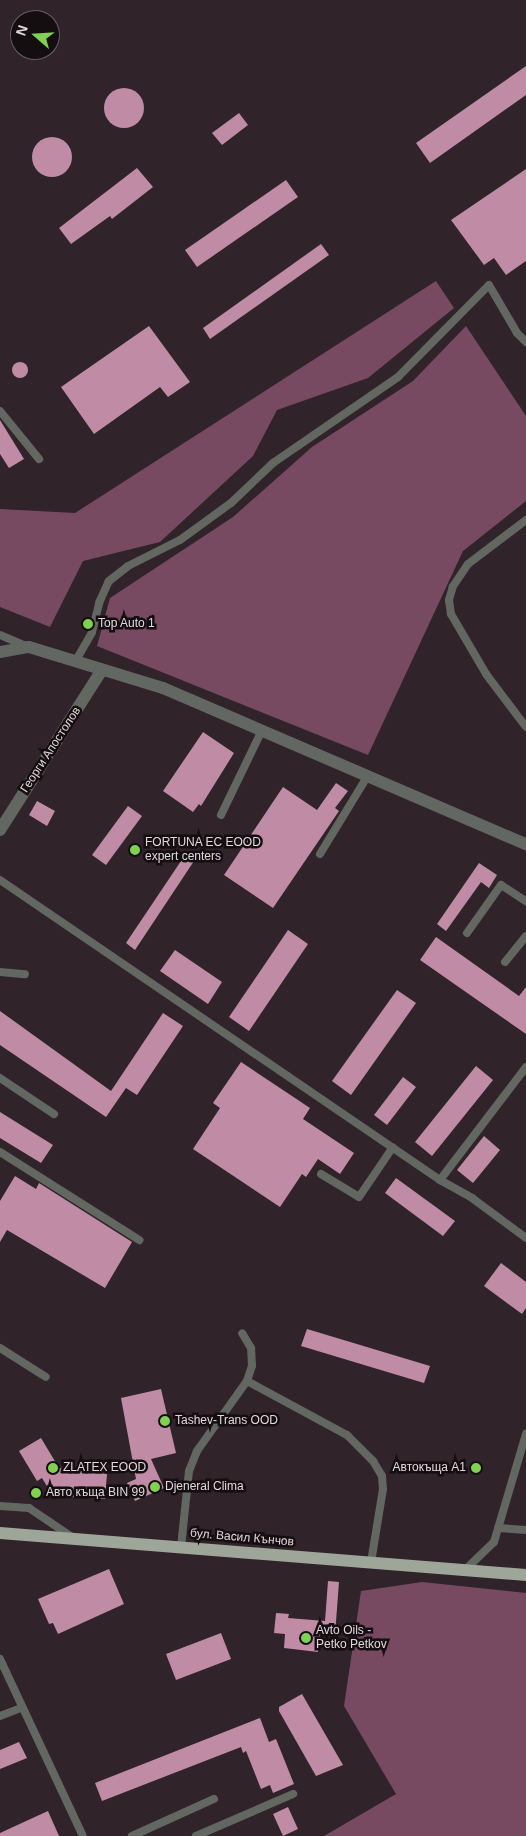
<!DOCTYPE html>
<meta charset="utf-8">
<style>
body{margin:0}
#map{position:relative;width:526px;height:1836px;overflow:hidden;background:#302329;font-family:Helvetica,sans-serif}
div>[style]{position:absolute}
.forest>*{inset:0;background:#784a61}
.building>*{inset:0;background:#c08ca5}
.round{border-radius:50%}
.lane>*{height:8px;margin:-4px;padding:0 4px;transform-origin:4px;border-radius:4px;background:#626761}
.street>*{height:12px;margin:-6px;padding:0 6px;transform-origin:6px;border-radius:6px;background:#626761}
.primary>*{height:12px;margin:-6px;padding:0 6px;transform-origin:6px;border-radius:6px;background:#9da699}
.dots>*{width:14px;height:14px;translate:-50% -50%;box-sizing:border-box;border:2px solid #140e11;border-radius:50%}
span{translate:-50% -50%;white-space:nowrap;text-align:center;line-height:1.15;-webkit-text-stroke:5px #140e11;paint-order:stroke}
.poi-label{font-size:12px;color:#e1d7db}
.left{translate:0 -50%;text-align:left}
.right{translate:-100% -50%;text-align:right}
.street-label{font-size:12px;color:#e1d7db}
.north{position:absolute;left:10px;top:10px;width:50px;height:50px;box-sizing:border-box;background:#140e11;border:1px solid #665e62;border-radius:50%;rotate:289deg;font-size:14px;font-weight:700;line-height:20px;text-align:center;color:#e1d7db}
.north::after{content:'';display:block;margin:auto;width:18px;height:22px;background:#80d051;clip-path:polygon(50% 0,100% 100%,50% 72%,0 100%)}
</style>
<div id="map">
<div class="forest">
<i style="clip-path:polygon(436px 281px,454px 308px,368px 378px,277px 410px,253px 456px,160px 542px,83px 561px,50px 627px,0 607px,0 509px,75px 513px)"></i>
<i style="clip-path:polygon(466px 326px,526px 416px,526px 501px,463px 551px,368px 755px,97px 646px,110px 598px,233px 517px,312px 447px,413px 381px)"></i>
<i style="clip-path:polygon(422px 1582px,526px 1593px,526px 1836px,324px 1836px,396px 1794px,344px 1706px,361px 1591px)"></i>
</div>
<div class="building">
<i style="clip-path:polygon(526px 66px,526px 95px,430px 163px,416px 143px)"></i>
<i class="round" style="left:104px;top:88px;width:40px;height:40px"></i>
<i style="clip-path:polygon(239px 113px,248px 125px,222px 145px,212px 133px)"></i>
<i class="round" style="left:32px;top:137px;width:40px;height:40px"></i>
<i style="clip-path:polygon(137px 168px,153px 187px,112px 219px,110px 216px,71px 244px,59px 228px)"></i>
<i style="clip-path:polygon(526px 169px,526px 261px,506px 275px,494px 258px,484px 265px,451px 220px)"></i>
<i style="clip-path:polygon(286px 180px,298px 197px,197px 267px,185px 250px)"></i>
<i style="clip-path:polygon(321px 244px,329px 255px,210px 339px,203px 328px)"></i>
<i style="clip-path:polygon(149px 326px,190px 382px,168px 397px,160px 387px,94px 434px,61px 387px)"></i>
<i class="round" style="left:12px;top:362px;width:16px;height:16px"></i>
<i style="clip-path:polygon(0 420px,24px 459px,9px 468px,0 454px)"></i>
<i style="clip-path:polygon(203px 732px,234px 753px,201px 806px,199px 804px,193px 812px,163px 791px)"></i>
<i style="clip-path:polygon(336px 783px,348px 791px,335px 808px,339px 811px,273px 908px,224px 875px,283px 787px,317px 810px)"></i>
<i style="clip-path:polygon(37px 801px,55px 811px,47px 826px,29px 815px)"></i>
<i style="clip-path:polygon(128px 806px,142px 816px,106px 865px,92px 855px)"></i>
<i style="clip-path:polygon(185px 855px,194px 861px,135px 950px,126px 943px)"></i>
<i style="clip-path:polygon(479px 863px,497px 875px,489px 888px,481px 882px,446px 931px,437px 924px)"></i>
<i style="clip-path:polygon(288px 930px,308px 944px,249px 1031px,229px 1017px)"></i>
<i style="clip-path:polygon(436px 937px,519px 996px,526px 987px,526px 1034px,420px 960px)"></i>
<i style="clip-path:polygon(175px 950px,222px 982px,208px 1004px,160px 971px)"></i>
<i style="clip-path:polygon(397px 990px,416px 1003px,351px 1095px,332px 1081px)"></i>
<i style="clip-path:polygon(0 1011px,111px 1091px,163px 1013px,183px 1026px,137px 1095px,126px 1088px,106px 1117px,0 1045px)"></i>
<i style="clip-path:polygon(241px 1062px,310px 1108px,303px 1119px,354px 1153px,340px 1174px,318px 1159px,306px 1177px,302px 1174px,280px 1207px,193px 1149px,220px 1108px,213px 1103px)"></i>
<i style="clip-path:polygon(476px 1066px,493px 1080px,432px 1156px,415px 1142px)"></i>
<i style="clip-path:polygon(403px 1077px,416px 1087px,387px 1125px,374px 1115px)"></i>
<i style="clip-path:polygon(0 1112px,53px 1145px,41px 1163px,0 1138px)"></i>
<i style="clip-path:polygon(484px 1136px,500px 1150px,473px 1183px,457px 1170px)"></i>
<i style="clip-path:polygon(15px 1176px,36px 1189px,39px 1183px,132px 1242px,105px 1288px,7px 1230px,0 1242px,0 1201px)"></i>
<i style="clip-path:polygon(396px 1178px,455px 1221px,443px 1236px,385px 1193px)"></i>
<i style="clip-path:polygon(501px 1263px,526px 1282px,526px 1308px,522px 1314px,484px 1286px)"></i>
<i style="clip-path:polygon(307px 1329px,430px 1366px,424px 1383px,301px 1346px)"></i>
<i style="clip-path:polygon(161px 1389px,176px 1453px,151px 1459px,164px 1488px,135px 1501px,127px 1483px,136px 1479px,121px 1398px)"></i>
<i style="clip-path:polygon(41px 1438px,59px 1468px,107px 1474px,105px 1499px,53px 1496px,42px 1478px,37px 1481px,19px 1451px)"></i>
<i style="clip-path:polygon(109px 1569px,124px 1604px,58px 1634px,53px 1623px,49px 1624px,38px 1599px)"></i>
<i style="clip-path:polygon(328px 1581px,339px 1582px,335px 1635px,320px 1634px,318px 1652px,284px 1648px,285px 1634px,274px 1633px,276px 1613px,289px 1614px,288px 1618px,325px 1621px)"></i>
<i style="clip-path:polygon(221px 1633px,231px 1659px,176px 1680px,166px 1654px)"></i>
<i style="clip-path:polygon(302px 1694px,343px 1765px,316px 1776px,279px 1711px,279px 1707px)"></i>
<i style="clip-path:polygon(260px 1718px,269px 1742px,276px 1739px,294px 1784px,273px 1793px,270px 1785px,261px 1789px,246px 1751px,243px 1753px,241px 1747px,102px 1801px,95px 1783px)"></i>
<i style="clip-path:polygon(19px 1742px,27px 1758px,0 1769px,0 1750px)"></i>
<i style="clip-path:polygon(288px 1807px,298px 1829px,283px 1836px,273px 1814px)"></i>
<i style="clip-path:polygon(48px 1811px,59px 1836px,0 1836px,0 1833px)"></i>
</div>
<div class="lane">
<i style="left:0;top:411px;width:62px;rotate:50.9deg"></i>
<i style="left:526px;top:520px;width:73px;rotate:142.8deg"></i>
<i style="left:468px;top:564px;width:27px;rotate:124deg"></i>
<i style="left:453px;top:586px;width:15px;rotate:106deg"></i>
<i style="left:449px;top:600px;width:14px;rotate:82deg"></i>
<i style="left:451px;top:614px;width:69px;rotate:59.7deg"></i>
<i style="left:486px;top:674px;width:66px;rotate:53deg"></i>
<i style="left:0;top:635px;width:30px;rotate:23deg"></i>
<i style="left:75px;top:662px;width:34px;rotate:-60deg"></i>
<i style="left:92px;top:632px;width:30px;rotate:-76deg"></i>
<i style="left:99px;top:603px;width:24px;rotate:-66deg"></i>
<i style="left:109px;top:581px;width:24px;rotate:-38deg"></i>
<i style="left:128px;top:566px;width:58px;rotate:-26.6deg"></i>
<i style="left:180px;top:540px;width:63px;rotate:-36deg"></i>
<i style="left:231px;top:503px;width:58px;rotate:-43.6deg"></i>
<i style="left:273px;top:463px;width:152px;rotate:-34.5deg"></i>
<i style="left:398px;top:377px;width:129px;rotate:-45.3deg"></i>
<i style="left:489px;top:285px;width:56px;rotate:59.7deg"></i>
<i style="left:517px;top:333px;width:13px;rotate:45deg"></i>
<i style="left:221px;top:815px;width:94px;rotate:-64.2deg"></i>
<i style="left:320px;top:854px;width:90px;rotate:-58.6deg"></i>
<i style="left:0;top:880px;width:533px;rotate:34.29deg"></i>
<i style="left:440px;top:1180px;width:37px;rotate:29deg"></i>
<i style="left:472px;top:1198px;width:67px;rotate:36.5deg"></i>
<i style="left:467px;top:933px;width:59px;rotate:-54.7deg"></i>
<i style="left:501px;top:885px;width:30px;rotate:33deg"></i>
<i style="left:505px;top:962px;width:33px;rotate:-51deg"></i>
<i style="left:0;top:972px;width:25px;rotate:5deg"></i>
<i style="left:0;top:1078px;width:65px;rotate:33.7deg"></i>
<i style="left:0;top:1152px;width:165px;rotate:32.3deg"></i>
<i style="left:321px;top:1174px;width:44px;rotate:31.2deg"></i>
<i style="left:359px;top:1197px;width:60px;rotate:-55.8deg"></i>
<i style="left:440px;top:1180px;width:142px;rotate:-52.7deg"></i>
<i style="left:0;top:1348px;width:54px;rotate:32.2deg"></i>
<i style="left:247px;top:1381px;width:114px;rotate:28.4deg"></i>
<i style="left:347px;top:1435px;width:37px;rotate:45deg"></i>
<i style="left:373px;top:1461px;width:17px;rotate:59deg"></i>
<i style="left:382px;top:1476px;width:13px;rotate:86deg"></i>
<i style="left:383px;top:1489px;width:74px;rotate:99.3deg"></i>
<i style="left:0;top:1506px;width:29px;rotate:4deg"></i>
<i style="left:29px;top:1508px;width:52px;rotate:34deg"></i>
<i style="left:498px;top:1528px;width:28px;rotate:4deg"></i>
<i style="left:181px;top:1547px;width:76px;rotate:-84deg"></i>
<i style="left:189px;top:1471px;width:22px;rotate:-68deg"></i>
<i style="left:197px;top:1451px;width:86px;rotate:-54.5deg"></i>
<i style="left:247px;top:1381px;width:16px;rotate:-72deg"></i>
<i style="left:252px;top:1366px;width:18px;rotate:-93deg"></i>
<i style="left:251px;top:1348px;width:17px;rotate:-121deg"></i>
<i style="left:465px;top:1570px;width:40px;rotate:-44deg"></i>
<i style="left:494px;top:1542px;width:113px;rotate:-73.5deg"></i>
<i style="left:0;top:1659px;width:195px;rotate:64.9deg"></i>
<i style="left:0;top:1716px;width:22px;rotate:-21deg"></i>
<i style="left:132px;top:1836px;width:90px;rotate:-24.3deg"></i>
<i style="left:196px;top:1836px;width:106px;rotate:-23.4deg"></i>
</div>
<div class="street">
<i style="left:0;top:652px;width:29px;rotate:-10deg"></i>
<i style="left:29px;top:647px;width:140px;rotate:17deg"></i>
<i style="left:163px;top:688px;width:395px;rotate:23.3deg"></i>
<i style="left:0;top:830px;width:190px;rotate:-57.5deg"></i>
</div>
<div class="primary">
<i style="left:0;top:1533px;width:528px;rotate:4.57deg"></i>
</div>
<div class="dots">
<i style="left:88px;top:624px;background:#80d051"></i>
<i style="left:135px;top:850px;background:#80d051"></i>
<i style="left:165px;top:1421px;background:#80d051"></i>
<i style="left:53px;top:1468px;background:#80d051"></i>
<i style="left:476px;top:1468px;background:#80d051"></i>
<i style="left:155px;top:1487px;background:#80d051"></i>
<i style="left:36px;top:1493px;background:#80d051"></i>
<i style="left:306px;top:1638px;background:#80d051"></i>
</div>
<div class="poi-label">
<span class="left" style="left:98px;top:624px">Top Auto 1</span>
<span class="left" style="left:145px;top:850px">FORTUNA EC EOOD<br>expert centers</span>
<span class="left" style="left:175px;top:1421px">Tashev-Trans OOD</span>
<span class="left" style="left:63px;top:1468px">ZLATEX EOOD</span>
<span class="right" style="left:466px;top:1468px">Автокъща А1</span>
<span class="left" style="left:165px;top:1487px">Djeneral Clima</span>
<span class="left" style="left:46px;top:1493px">Авто къща BIN 99</span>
<span class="left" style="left:316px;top:1638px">Avto Oils -<br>Petko Petkov</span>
</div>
<div class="street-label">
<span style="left:51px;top:750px;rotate:-57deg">Георги Апостолов</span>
<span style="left:242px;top:1538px;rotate:5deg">бул. Васил Кънчов</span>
</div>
<div class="north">N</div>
</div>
